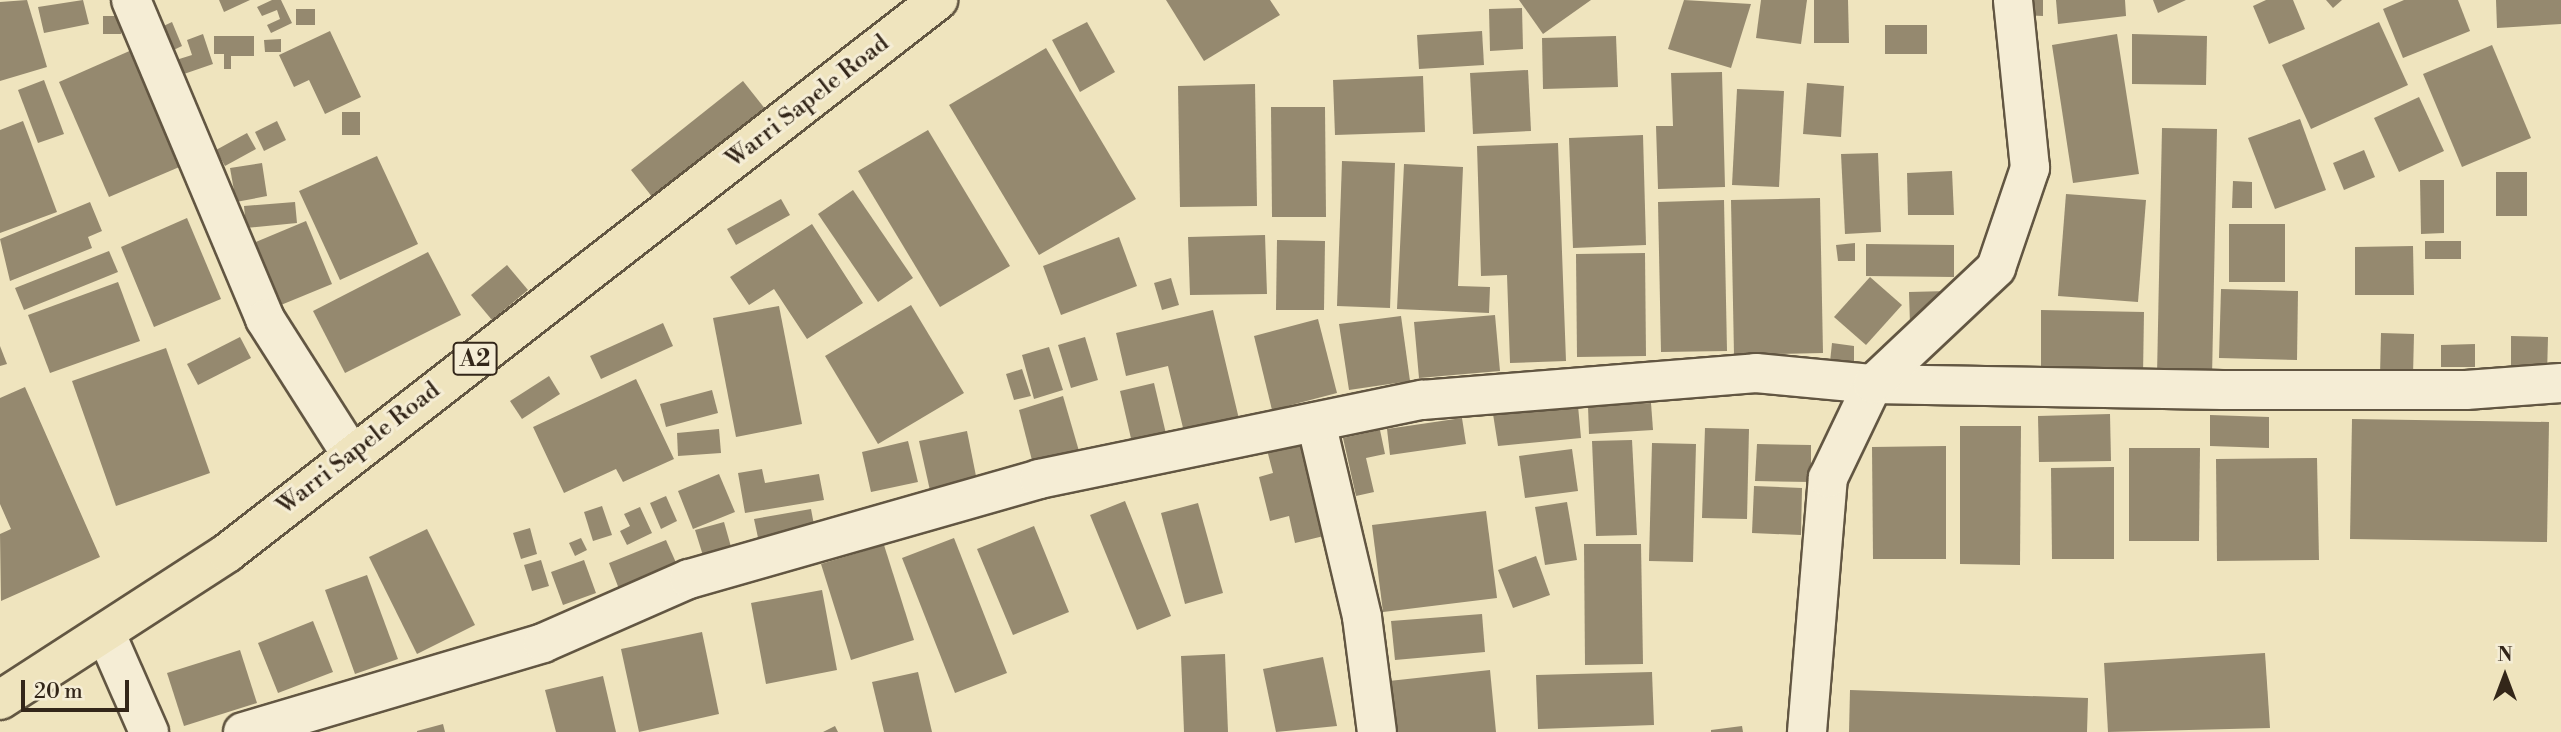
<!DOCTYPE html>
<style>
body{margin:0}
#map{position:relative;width:2561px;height:732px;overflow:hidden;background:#efe4be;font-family:"Libre Bodoni",serif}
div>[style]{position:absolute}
.building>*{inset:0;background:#95896f}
.roads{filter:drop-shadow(2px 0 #625642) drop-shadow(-2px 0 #625642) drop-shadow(0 2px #625642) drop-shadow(0 -2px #625642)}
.minor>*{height:38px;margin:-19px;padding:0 19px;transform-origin:19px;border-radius:19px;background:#f5edd5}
.trunk>*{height:38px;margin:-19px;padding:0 19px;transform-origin:19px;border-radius:19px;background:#efe4be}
span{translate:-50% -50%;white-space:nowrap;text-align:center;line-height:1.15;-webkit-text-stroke:6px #f5edd5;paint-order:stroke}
.shield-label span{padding:2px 5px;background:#f5edd5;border:2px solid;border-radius:5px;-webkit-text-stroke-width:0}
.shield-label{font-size:23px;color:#332619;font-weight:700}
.street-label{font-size:24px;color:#332619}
.north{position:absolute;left:2470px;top:641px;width:70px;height:70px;-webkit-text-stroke:5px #f5edd5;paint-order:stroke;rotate:0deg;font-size:19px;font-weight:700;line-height:28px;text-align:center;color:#332619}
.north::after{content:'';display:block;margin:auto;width:24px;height:32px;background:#332619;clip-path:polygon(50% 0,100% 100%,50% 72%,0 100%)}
.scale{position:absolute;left:21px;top:680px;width:108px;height:32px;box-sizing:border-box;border:4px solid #332619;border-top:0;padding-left:9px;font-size:21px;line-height:24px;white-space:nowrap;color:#332619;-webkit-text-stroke:5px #f5edd5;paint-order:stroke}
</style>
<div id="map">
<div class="building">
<i style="clip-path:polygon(27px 0,47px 67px,0 81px,0 2px)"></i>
<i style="clip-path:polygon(83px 0,89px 24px,44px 33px,38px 7px)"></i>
<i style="clip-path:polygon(219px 0,250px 0,224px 12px)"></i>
<i style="clip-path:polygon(272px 0,281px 0,292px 23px,271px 33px,267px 25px,280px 19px,277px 10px,262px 16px,257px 7px)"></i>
<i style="clip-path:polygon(1166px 0,1270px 0,1280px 15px,1204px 61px)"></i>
<i style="clip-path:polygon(1519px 0,1591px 0,1543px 34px)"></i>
<i style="clip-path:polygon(1684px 0,1751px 4px,1731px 68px,1668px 49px)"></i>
<i style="clip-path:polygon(1761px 0,1807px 0,1801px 44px,1756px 38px)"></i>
<i style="clip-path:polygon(1814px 0,1848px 0,1849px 43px,1814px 43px)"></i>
<i style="clip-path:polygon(2025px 0,2043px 0,2043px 16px,2025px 15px)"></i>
<i style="clip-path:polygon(2056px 0,2125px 0,2126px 16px,2058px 24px)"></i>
<i style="clip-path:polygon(2153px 0,2186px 0,2158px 13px)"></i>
<i style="clip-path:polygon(2266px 0,2293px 0,2305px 29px,2269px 44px,2253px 6px)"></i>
<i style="clip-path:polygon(2326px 0,2342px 0,2333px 8px)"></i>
<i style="clip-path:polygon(2404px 0,2458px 0,2470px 31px,2403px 58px,2383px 9px)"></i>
<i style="clip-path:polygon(2496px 0,2561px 0,2561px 24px,2497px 28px)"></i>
<i style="clip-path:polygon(1522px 8px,1523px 49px,1490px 51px,1489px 9px)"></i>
<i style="clip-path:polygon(296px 9px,315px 9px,315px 25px,296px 25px)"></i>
<i style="clip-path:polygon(103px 16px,121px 16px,121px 34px,103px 34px)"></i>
<i style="clip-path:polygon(172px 22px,182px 46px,163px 55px,153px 31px)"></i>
<i style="clip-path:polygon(1087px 22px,1115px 72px,1080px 92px,1052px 40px)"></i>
<i style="clip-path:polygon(2379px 22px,2408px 85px,2311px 129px,2282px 65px)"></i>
<i style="clip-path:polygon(1885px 25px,1927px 25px,1927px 54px,1885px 54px)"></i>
<i style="clip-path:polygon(330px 31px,361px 97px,325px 114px,309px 80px,294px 87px,279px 55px)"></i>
<i style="clip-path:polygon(1482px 31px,1484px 65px,1419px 69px,1417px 35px)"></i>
<i style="clip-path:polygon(203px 34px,213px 64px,181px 75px,176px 60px,192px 55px,187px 40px)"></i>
<i style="clip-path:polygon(2117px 34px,2139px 174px,2073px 183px,2052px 45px)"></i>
<i style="clip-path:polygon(2132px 34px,2207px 36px,2206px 85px,2132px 84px)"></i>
<i style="clip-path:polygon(214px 36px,254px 36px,254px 56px,231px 56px,231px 69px,224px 69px,224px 54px,214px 54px)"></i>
<i style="clip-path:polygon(1616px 36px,1618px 87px,1543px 89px,1542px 38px)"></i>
<i style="clip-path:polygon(281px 39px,281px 52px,265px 52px,264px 40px)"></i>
<i style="clip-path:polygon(2492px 45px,2531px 138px,2462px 167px,2423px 74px)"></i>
<i style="clip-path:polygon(1046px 48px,1136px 199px,1039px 255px,949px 105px)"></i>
<i style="clip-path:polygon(134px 49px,184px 165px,109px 197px,59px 82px)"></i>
<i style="clip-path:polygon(1528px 70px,1531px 131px,1473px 134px,1470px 73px)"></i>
<i style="clip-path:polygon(1722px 72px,1725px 187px,1658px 189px,1656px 126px,1673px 126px,1671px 73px)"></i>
<i style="clip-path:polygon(1423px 76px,1425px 132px,1335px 135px,1333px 80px)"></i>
<i style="clip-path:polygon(44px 80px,64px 134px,38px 143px,18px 90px)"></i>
<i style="clip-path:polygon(743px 81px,766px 110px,653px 198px,631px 170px)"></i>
<i style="clip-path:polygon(1807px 83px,1844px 86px,1841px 137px,1803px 134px)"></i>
<i style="clip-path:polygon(1255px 84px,1257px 206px,1180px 207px,1178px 86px)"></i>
<i style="clip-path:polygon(1737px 89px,1784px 91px,1779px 187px,1732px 185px)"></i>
<i style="clip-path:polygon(2419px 97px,2444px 151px,2399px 172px,2374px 118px)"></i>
<i style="clip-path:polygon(1271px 107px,1325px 107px,1326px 217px,1272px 217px)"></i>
<i style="clip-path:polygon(342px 112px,360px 112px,360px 135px,342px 135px)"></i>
<i style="clip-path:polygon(2300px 119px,2326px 190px,2275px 209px,2248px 138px)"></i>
<i style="clip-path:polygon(23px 121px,57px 212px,0 233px,0 130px)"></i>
<i style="clip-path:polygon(277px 121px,286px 140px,264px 151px,255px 132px)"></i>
<i style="clip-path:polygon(2162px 128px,2217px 129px,2212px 378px,2157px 376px)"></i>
<i style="clip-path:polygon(928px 130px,1010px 266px,940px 307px,858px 171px)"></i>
<i style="clip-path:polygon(247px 133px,256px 149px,225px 166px,216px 150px)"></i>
<i style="clip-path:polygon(1643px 135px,1646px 245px,1573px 248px,1569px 138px)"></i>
<i style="clip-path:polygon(1558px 143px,1566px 361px,1510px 363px,1507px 275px,1481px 276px,1477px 146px)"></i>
<i style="clip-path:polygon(2364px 150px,2375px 177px,2344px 190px,2333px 163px)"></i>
<i style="clip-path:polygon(1878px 153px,1881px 232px,1845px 234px,1841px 154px)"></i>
<i style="clip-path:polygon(377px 156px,418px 244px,340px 280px,299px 191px)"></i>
<i style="clip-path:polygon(1342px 161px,1395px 163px,1390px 308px,1337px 306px)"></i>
<i style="clip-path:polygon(262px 163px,267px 196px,236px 202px,230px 168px)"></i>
<i style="clip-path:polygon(1404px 164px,1463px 167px,1458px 286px,1490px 287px,1489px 313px,1397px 309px)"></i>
<i style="clip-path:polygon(1952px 171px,1954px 215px,1908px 215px,1907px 173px)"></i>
<i style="clip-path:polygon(2496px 172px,2527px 172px,2527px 216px,2496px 216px)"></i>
<i style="clip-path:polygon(2420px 180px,2444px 180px,2444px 233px,2421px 234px)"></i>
<i style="clip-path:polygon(2233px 181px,2252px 182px,2252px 208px,2232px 208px)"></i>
<i style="clip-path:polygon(853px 190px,913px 278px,878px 302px,818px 214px)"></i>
<i style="clip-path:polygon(2066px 194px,2146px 200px,2138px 302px,2058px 296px)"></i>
<i style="clip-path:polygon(1820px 198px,1823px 353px,1734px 355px,1731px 200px)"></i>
<i style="clip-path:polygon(781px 199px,790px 215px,736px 245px,727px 229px)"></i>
<i style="clip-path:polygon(1724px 200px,1727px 351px,1661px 352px,1658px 202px)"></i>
<i style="clip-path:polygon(90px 202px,102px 231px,88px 237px,92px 248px,10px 281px,0 239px)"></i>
<i style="clip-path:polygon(295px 202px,297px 223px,246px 228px,244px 206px)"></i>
<i style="clip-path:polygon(187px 218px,221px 299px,154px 327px,121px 247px)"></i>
<i style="clip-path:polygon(306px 221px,332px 284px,276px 307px,251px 244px)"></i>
<i style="clip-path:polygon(812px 224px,863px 303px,807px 339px,774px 289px,749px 305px,730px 277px)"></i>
<i style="clip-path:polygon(2229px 224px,2285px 224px,2285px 282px,2229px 282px)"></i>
<i style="clip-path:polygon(1265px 235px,1267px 294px,1190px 295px,1188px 237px)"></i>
<i style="clip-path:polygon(1119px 237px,1137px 286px,1061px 315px,1043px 266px)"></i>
<i style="clip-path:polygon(1277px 240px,1325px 241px,1324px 310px,1276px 310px)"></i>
<i style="clip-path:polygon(2425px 241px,2461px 241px,2461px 259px,2425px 259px)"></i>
<i style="clip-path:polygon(1855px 243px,1855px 261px,1838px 261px,1836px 245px)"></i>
<i style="clip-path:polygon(1866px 244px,1954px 245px,1954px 277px,1866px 276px)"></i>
<i style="clip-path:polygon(2413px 246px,2414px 295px,2355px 295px,2355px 247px)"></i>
<i style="clip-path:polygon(109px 251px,118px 272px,24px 310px,15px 288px)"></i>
<i style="clip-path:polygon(428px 252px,461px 315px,345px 373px,313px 311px)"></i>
<i style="clip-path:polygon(1645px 253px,1646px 356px,1577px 357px,1576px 254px)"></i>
<i style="clip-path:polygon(507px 265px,528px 290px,492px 320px,471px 295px)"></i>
<i style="clip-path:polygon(1870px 277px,1902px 305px,1866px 345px,1834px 317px)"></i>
<i style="clip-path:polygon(1171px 278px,1179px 305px,1162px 310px,1154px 283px)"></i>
<i style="clip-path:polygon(118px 282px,140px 341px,50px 373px,28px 315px)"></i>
<i style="clip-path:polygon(2221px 289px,2298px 291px,2297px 360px,2219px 358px)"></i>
<i style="clip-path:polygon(1948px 291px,1910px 325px,1909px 292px)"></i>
<i style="clip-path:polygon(911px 305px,964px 393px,878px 444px,825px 356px)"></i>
<i style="clip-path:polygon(779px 306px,802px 424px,736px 437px,713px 318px)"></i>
<i style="clip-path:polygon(1213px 310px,1239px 419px,1184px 432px,1168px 366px,1126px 376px,1116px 333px)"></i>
<i style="clip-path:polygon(2041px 310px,2144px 312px,2143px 375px,2041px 373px)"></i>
<i style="clip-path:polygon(1495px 315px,1500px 371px,1419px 378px,1414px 322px)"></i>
<i style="clip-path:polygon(1401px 316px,1410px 381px,1349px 390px,1339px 324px)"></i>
<i style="clip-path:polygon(1318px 319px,1337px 393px,1272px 410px,1254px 336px)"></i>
<i style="clip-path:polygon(663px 323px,673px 346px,601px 379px,590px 356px)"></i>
<i style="clip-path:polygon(2381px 333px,2414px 334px,2413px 376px,2380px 376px)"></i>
<i style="clip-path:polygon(2511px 336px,2548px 337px,2547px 375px,2511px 375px)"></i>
<i style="clip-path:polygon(240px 337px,251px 358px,198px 385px,187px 364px)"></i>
<i style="clip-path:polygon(1085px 337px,1098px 380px,1071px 388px,1058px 345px)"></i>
<i style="clip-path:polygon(1832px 343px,1854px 346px,1854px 366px,1830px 362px)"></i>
<i style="clip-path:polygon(2475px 344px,2475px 367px,2441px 367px,2441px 345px)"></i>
<i style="clip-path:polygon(0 346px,7px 364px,0 366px)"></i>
<i style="clip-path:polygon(1049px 347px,1063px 390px,1034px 399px,1022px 355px)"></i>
<i style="clip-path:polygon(166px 348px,210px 473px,116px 506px,72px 381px)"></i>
<i style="clip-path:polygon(1022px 369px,1031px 396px,1014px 400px,1006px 374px)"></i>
<i style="clip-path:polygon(549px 376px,560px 394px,522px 419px,510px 401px)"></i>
<i style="clip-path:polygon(636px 379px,674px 459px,623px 482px,616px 469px,564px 493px,533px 427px)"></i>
<i style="clip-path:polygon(1154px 383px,1167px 438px,1133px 447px,1120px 391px)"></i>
<i style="clip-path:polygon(25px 387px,100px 557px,1px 601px,0 534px,11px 529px,0 504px,0 398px)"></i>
<i style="clip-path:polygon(712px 390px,718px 413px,666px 427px,660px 404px)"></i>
<i style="clip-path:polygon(1063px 396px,1081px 458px,1035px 472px,1019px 410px)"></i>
<i style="clip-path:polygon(1651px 403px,1653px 430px,1589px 434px,1588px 406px)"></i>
<i style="clip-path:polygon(1578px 406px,1581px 438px,1498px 446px,1493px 414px)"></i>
<i style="clip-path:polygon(2110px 414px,2111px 461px,2039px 462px,2038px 416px)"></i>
<i style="clip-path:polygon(2210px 415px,2269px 417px,2269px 448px,2210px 446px)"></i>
<i style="clip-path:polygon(1462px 418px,1466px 444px,1390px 455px,1387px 429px)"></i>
<i style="clip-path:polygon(2352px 419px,2549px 422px,2547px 542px,2350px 539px)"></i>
<i style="clip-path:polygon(1960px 426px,2021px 426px,2020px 565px,1960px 564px)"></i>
<i style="clip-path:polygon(1705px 428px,1749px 429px,1747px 519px,1702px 518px)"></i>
<i style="clip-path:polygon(719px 429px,721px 453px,678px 456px,677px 433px)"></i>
<i style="clip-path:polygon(1380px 430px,1385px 454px,1366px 458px,1374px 492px,1356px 496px,1343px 438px)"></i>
<i style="clip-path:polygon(967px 431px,978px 486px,931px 495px,919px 441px)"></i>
<i style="clip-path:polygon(1308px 436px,1332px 534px,1295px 543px,1289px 516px,1270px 521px,1259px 477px,1273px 473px,1266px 446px)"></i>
<i style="clip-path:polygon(1632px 440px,1637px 535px,1596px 536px,1592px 441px)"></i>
<i style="clip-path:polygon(908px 441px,918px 482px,871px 492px,862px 452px)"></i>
<i style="clip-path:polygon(1652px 443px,1696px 444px,1693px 562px,1649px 561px)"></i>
<i style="clip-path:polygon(1757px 444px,1811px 445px,1811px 482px,1755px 481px)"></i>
<i style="clip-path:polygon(1946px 446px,1946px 559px,1873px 559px,1872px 447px)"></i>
<i style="clip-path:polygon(2129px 448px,2200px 448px,2199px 541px,2129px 541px)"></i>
<i style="clip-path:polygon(1572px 449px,1578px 491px,1525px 498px,1519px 456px)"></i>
<i style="clip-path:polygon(2317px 458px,2319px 560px,2217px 561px,2216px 459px)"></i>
<i style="clip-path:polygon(2114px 467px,2114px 559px,2052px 559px,2051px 468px)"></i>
<i style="clip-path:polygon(762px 469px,765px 483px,819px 474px,824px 500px,745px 513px,738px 473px)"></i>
<i style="clip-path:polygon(719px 474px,735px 512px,693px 529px,678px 491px)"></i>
<i style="clip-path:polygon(1754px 486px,1802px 488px,1801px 535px,1752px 533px)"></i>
<i style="clip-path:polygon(666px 496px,677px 521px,661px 529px,650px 503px)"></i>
<i style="clip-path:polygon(1125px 501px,1171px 616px,1137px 630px,1090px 515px)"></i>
<i style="clip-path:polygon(1567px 502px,1577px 560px,1545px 565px,1535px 507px)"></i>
<i style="clip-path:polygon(1198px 503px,1223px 593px,1185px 604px,1161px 513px)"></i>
<i style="clip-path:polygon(602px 506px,612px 535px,593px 541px,584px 512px)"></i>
<i style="clip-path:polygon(640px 507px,652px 533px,627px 545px,620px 531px,630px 526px,624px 514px)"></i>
<i style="clip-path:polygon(811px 509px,816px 536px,760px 547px,754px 519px)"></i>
<i style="clip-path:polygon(1486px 511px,1497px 598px,1383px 612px,1372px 525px)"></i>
<i style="clip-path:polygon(724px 522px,733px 554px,705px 562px,695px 530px)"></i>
<i style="clip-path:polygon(1034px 526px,1069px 612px,1013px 635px,977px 549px)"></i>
<i style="clip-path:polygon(530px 528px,537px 554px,521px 559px,513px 533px)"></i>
<i style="clip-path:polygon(427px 529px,475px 625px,417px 654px,369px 557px)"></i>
<i style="clip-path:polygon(581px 538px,587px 550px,575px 556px,569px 543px)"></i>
<i style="clip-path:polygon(954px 538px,1007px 673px,955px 693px,902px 558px)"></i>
<i style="clip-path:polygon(666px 540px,677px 565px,619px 589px,609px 563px)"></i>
<i style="clip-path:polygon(1584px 544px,1641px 544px,1643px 664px,1585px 665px)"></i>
<i style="clip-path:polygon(884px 545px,914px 640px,851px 660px,821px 564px)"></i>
<i style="clip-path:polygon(1536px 556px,1550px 595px,1513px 608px,1498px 570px)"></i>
<i style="clip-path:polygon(541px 560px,549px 586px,532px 591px,524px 565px)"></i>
<i style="clip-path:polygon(584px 560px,596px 593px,563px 605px,551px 572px)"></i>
<i style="clip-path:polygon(367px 575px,398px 659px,355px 674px,325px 590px)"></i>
<i style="clip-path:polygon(822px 590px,837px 670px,766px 684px,751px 603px)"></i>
<i style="clip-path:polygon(1482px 614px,1485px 652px,1395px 660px,1391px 621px)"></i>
<i style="clip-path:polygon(313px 621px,333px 672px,278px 693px,258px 643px)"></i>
<i style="clip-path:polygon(702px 632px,719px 714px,639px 732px,621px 649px)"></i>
<i style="clip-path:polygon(240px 650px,257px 703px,184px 726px,167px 673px)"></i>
<i style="clip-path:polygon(2265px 653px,2270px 728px,2108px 732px,2104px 663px)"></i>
<i style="clip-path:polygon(1225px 654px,1228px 732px,1184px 732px,1181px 656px)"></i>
<i style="clip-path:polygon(1323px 657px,1337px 726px,1276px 732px,1263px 669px)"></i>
<i style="clip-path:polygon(1490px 670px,1496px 732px,1394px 732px,1389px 681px)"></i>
<i style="clip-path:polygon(918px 672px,932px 732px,884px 732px,872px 682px)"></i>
<i style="clip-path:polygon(1652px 672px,1654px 725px,1538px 729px,1536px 675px)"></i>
<i style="clip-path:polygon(603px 676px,616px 732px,556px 732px,545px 690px)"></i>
<i style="clip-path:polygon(1850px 690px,2088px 698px,2087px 732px,1849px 732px)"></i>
<i style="clip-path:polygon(443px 724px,445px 732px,417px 732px,417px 731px)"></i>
<i style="clip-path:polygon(835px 726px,838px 732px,823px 732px)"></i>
<i style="clip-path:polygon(1742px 726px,1743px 732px,1711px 732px,1711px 730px)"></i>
</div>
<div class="roads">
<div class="minor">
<i style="left:131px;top:0;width:346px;rotate:67.2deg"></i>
<i style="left:265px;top:319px;width:160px;rotate:57.5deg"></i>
<i style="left:1316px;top:422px;width:200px;rotate:76.7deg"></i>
<i style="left:1362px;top:617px;width:116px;rotate:82.6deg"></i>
<i style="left:106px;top:634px;width:107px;rotate:66.3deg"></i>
<i style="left:243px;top:732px;width:313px;rotate:-16.5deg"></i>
<i style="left:543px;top:643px;width:159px;rotate:-23.7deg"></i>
<i style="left:689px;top:579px;width:364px;rotate:-15.9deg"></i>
<i style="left:1039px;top:479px;width:391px;rotate:-11.7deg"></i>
<i style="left:1422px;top:400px;width:335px;rotate:-4.6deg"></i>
<i style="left:1756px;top:373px;width:118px;rotate:5.4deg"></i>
<i style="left:1873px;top:384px;width:350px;rotate:1deg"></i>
<i style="left:2223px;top:390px;width:243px"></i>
<i style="left:2466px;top:390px;width:95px;rotate:-4.2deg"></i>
<i style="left:1807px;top:732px;width:255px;rotate:-85.3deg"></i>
<i style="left:1828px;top:478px;width:104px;rotate:-64.4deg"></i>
<i style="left:1873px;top:384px;width:169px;rotate:-43.3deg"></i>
<i style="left:1996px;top:268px;width:106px;rotate:-71.2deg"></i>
<i style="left:2030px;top:168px;width:169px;rotate:-95.8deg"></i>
</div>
<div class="trunk">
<i style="left:0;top:700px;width:270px;rotate:-32.9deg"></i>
<i style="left:227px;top:553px;width:901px;rotate:-37.87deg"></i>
</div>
</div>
<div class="shield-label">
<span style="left:475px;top:359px">A2</span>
</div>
<div class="street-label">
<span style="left:808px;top:102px;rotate:-38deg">Warri Sapele Road</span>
<span style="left:359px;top:449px;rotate:-38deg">Warri Sapele Road</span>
</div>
<div class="north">N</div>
<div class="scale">20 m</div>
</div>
